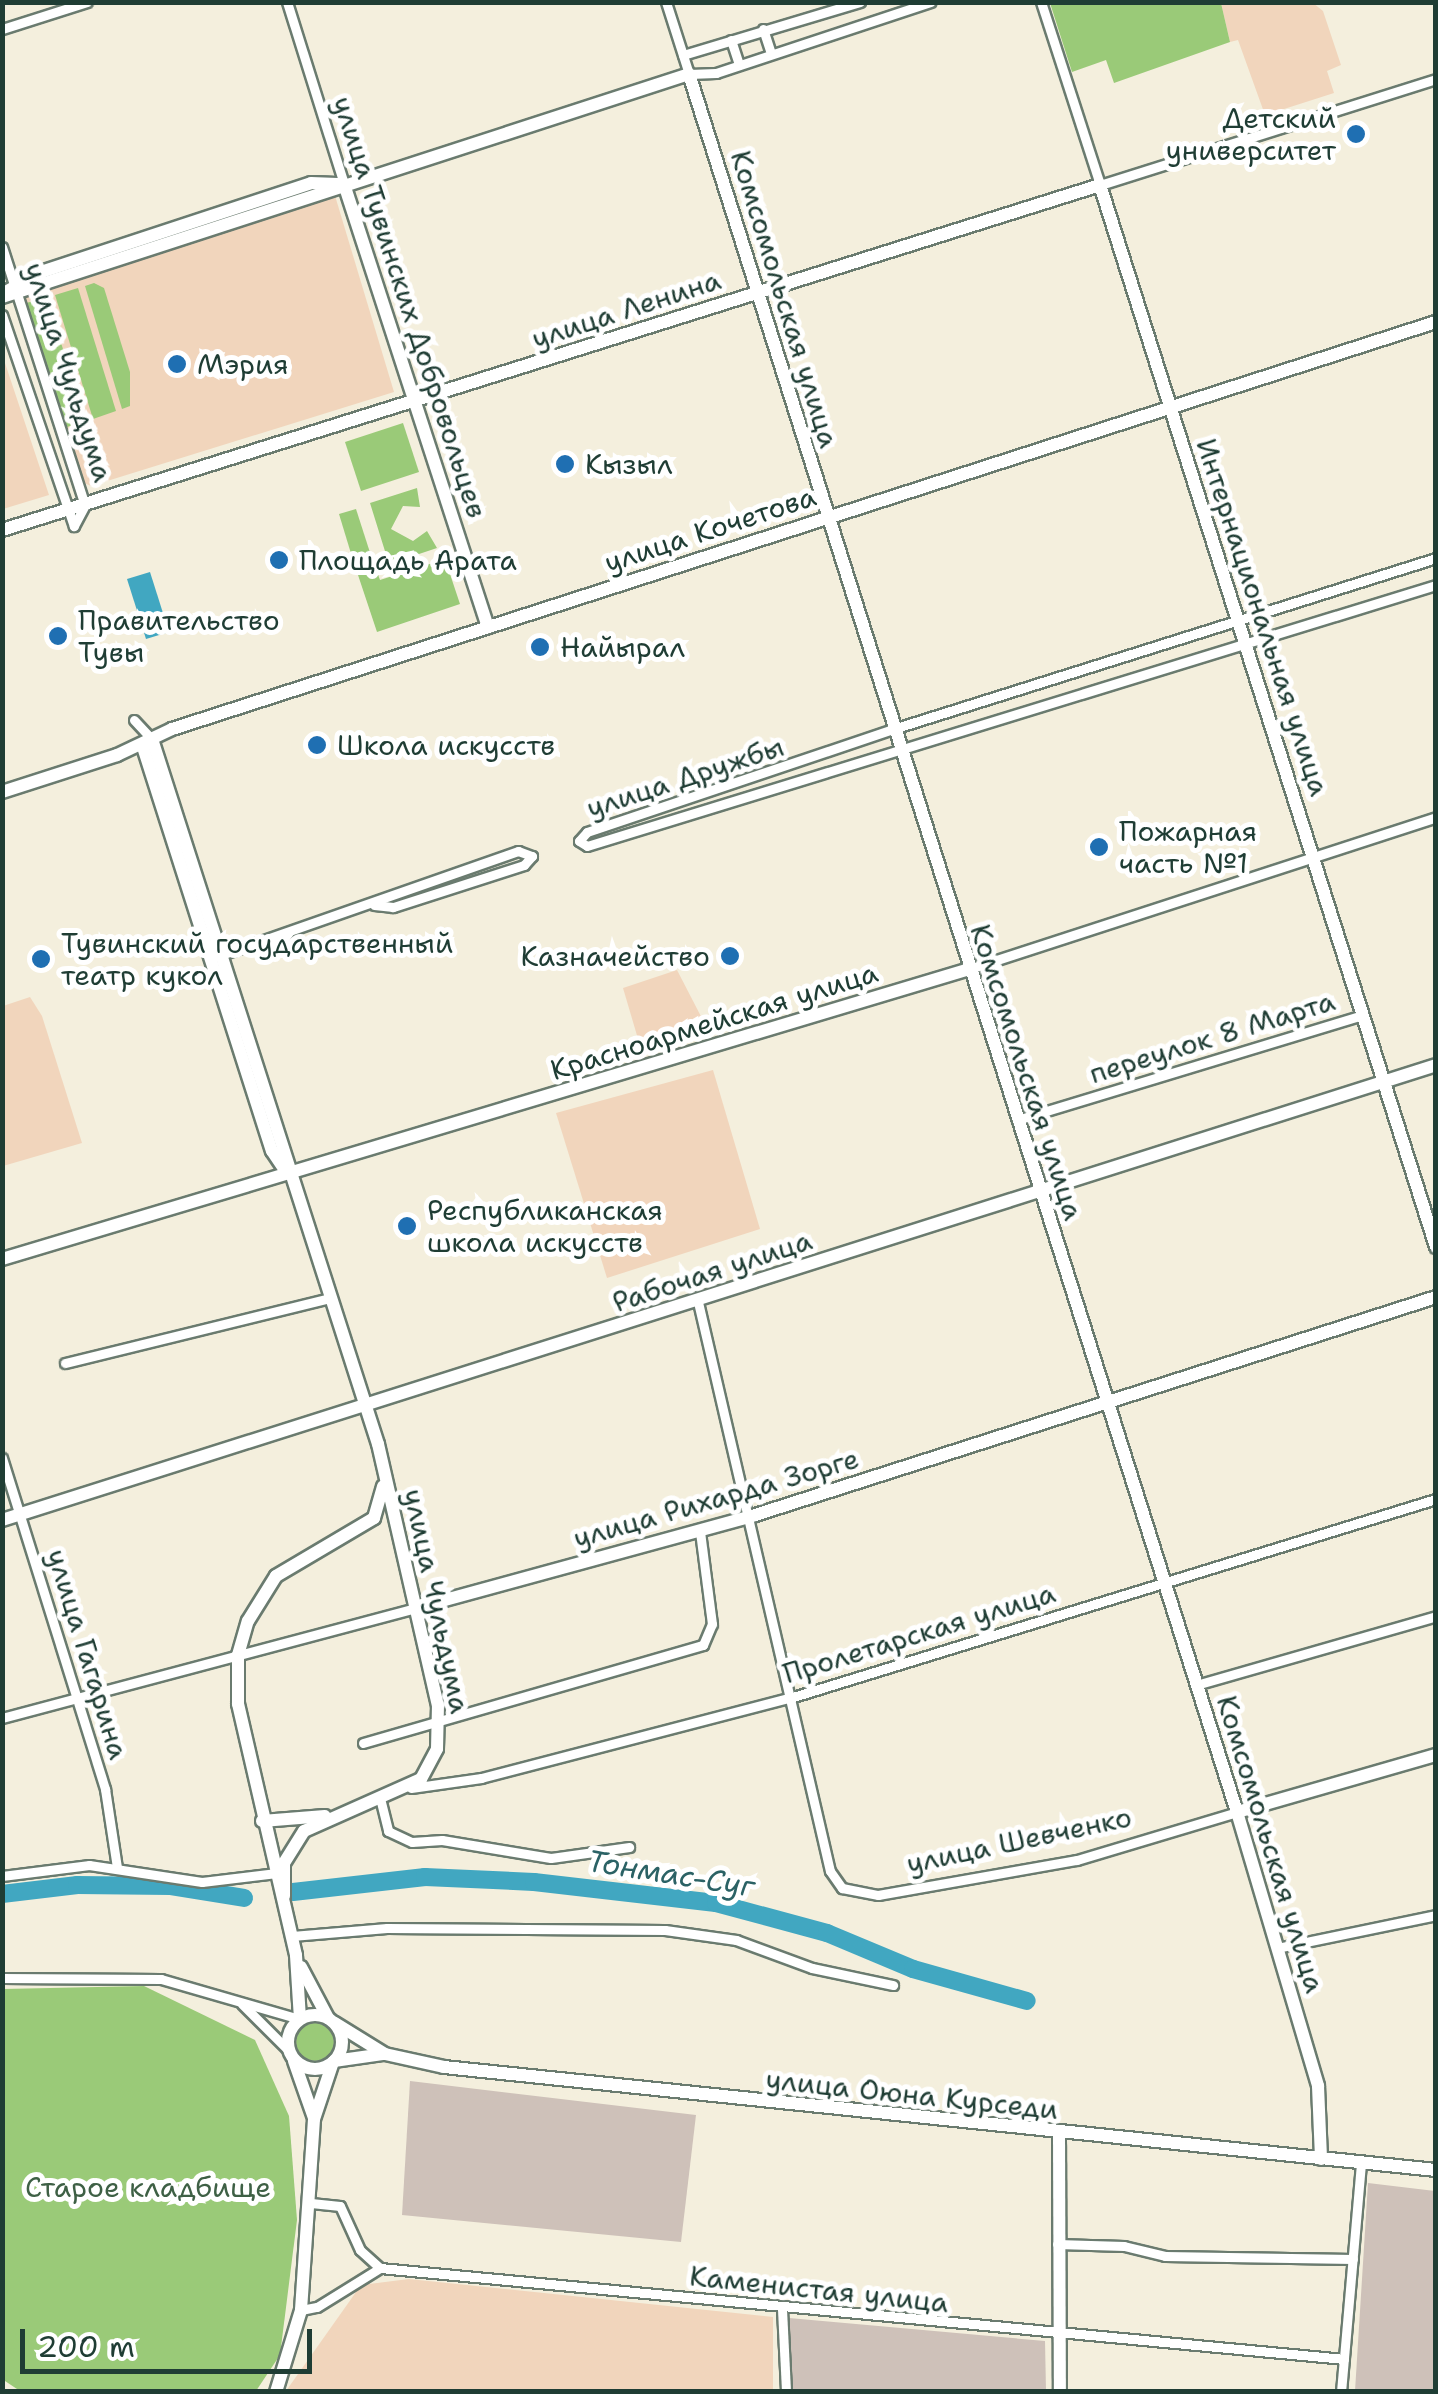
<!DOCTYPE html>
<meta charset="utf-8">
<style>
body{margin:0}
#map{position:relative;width:1438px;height:2394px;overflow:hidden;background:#f4efdd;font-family:"Shantell Sans",sans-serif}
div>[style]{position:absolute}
.built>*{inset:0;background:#f1d5bc}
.industrial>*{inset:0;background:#cec1b9}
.green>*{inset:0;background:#9aca78}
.round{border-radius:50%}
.water>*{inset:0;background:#41a7c1}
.river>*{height:18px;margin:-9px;padding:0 9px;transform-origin:9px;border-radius:9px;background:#41a7c1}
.roads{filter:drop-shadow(2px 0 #6a7b6f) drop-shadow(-2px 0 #6a7b6f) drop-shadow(0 2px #6a7b6f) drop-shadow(0 -2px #6a7b6f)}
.street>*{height:9px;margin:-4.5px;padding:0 4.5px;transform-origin:4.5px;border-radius:4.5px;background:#fff}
.secondary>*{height:12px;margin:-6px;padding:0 6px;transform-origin:6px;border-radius:6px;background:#fff}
.secondary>.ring{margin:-6px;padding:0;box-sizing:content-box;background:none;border:12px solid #fff;border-radius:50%}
.dots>*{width:28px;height:28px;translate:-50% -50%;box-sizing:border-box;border:5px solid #fff;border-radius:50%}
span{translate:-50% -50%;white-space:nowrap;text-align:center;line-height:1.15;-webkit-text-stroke:10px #fff;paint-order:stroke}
.poi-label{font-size:28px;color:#1f3d34}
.right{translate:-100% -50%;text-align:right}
.left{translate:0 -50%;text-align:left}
.street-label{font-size:28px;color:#1f3d34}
.park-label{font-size:28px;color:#3e6045}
.water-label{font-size:30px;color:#2b6265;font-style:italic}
.frame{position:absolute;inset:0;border:5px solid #1f3d34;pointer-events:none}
.scale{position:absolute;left:20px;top:2329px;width:292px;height:45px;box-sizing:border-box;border:5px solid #1f3d34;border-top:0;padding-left:12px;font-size:30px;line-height:35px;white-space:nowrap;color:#1f3d34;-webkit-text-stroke:8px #fff;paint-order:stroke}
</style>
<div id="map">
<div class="built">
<i style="clip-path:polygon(1221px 3px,1313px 3px,1323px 11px,1341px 65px,1327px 71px,1334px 93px,1265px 115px,1238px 40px,1230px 42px)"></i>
<i style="clip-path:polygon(333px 189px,394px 392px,91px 486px,82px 482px,16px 296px)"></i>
<i style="clip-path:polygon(2px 354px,49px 495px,3px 509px,2px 509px)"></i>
<i style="clip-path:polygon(677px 970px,707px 1028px,641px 1049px,623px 988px)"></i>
<i style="clip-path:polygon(30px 997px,42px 1016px,82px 1143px,3px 1166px,3px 1006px)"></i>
<i style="clip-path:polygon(713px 1070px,760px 1229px,607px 1278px,556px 1113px)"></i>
<i style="clip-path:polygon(409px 2279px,773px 2317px,773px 2391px,286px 2391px,361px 2285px)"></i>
</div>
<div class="industrial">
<i style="clip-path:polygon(410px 2081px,696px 2115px,681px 2242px,402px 2215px)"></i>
<i style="clip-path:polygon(1368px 2183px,1435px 2191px,1435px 2391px,1355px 2391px)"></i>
<i style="clip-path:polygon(789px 2318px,1045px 2341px,1046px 2391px,792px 2391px)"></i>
</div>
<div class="green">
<i style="clip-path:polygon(1050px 3px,1221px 3px,1230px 42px,1114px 83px,1106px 60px,1072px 72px)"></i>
<i style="clip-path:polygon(94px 283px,104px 288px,130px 372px,130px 406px,122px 409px,85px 286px)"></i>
<i style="clip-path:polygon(78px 288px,116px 411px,93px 419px,55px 295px)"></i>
<i style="clip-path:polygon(46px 298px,87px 421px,67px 427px,26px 303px)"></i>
<i style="clip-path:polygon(403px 423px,419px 472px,361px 491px,345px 442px)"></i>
<i style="clip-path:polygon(417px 488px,420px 507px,403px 506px,391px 529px,413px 541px,427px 531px,437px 548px,389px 564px,370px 503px)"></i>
<i style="clip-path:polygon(356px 509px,374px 565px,356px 570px,339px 514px)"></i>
<i style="clip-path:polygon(445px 559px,460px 604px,377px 632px,358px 575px,376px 569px,380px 580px)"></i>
<i style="clip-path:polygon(144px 1986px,255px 2040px,289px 2116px,297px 2220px,280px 2355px,256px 2391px,20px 2391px,2px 2379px,3px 1989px)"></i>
<i class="round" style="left:296px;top:2023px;width:38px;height:38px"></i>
</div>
<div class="water">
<i style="clip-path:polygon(150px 572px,169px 632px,146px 639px,127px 579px)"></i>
</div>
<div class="river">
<i style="left:293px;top:1892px;width:133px;rotate:-6.5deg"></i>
<i style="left:425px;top:1877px;width:109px;rotate:2.6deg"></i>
<i style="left:534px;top:1882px;width:183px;rotate:6.6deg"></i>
<i style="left:716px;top:1903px;width:115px;rotate:15.1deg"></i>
<i style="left:827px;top:1933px;width:93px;rotate:22.7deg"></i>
<i style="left:913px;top:1969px;width:118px;rotate:15.7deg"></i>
<i style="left:2px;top:1894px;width:76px;rotate:-6.8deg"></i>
<i style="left:77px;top:1885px;width:94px;rotate:0.6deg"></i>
<i style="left:171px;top:1886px;width:74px;rotate:9.3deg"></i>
</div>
<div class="roads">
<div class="street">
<i style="left:287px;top:2px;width:191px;rotate:72.6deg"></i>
<i style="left:666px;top:2px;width:76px;rotate:72.3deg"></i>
<i style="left:689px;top:74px;width:27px;rotate:-2deg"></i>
<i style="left:716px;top:73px;width:226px;rotate:-18.3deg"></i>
<i style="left:1041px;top:2px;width:192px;rotate:72.1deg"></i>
<i style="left:1100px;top:185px;width:352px;rotate:-17.5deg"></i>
<i style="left:2px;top:29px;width:89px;rotate:-17.6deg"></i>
<i style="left:763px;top:29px;width:26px;rotate:72deg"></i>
<i style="left:731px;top:40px;width:26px;rotate:72deg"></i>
<i style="left:683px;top:55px;width:185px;rotate:-16.7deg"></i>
<i style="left:2px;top:247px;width:271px;rotate:72.2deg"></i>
<i style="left:85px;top:505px;width:24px;rotate:118deg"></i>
<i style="left:2px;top:315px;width:223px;rotate:71.2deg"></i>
<i style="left:1436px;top:558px;width:569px;rotate:162.52deg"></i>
<i style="left:893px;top:729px;width:323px;rotate:161.4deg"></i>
<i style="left:587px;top:832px;width:12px;rotate:132deg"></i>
<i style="left:579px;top:841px;width:9px;rotate:32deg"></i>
<i style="left:587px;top:846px;width:888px;rotate:-17.09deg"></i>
<i style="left:134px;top:720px;width:26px;rotate:47deg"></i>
<i style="left:218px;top:956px;width:318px;rotate:-19.3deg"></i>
<i style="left:518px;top:851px;width:15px;rotate:20deg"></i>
<i style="left:532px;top:856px;width:12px;rotate:132deg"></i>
<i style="left:524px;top:865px;width:138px;rotate:162.2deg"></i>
<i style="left:393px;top:907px;width:19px;rotate:-174deg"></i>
<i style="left:969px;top:969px;width:491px;rotate:-18deg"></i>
<i style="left:1017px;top:1120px;width:362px;rotate:-16.9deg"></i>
<i style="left:698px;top:1302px;width:584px;rotate:76.94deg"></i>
<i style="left:830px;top:1871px;width:21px;rotate:55deg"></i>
<i style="left:842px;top:1888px;width:37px;rotate:11deg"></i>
<i style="left:878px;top:1895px;width:202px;rotate:-10deg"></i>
<i style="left:1077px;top:1860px;width:167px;rotate:-16.7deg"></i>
<i style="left:65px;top:1363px;width:272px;rotate:-13.8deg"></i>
<i style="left:2px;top:1458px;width:347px;rotate:72.7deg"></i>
<i style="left:105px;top:1789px;width:79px;rotate:81.3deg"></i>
<i style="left:1196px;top:1685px;width:250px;rotate:-16deg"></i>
<i style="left:2px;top:1718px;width:428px;rotate:-14.9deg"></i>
<i style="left:363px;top:1743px;width:354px;rotate:-16.1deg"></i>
<i style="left:703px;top:1645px;width:23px;rotate:-67deg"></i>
<i style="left:712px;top:1624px;width:94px;rotate:-97.4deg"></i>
<i style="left:411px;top:1788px;width:71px;rotate:-8.1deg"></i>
<i style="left:481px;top:1778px;width:322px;rotate:-14.6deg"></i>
<i style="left:793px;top:1697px;width:673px;rotate:-17.12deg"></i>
<i style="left:381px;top:1802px;width:30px;rotate:76deg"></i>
<i style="left:388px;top:1831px;width:26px;rotate:25deg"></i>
<i style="left:412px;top:1842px;width:30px;rotate:-4deg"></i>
<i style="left:442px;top:1840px;width:110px;rotate:9.4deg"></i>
<i style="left:551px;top:1858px;width:79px;rotate:-8deg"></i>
<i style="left:2px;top:1876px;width:88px;rotate:-7.2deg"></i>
<i style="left:89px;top:1865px;width:114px;rotate:8.6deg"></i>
<i style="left:202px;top:1882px;width:75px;rotate:-6.9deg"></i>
<i style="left:292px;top:1936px;width:95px;rotate:-4.8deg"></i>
<i style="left:387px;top:1928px;width:278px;rotate:0.4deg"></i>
<i style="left:665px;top:1930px;width:72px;rotate:8deg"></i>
<i style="left:736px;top:1940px;width:81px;rotate:20.2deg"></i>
<i style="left:812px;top:1968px;width:83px;rotate:11.9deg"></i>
<i style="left:1277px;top:1948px;width:162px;rotate:-11.7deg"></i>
<i style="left:2px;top:1978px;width:159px;rotate:0.4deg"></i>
<i style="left:161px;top:1979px;width:145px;rotate:16.1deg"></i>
<i style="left:242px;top:2004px;width:66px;rotate:45deg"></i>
<i style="left:311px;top:2203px;width:29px;rotate:6deg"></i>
<i style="left:340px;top:2206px;width:48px;rotate:65.6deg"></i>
<i style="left:360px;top:2250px;width:27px;rotate:42deg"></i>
<i style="left:1057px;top:2244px;width:67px;rotate:1.7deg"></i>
<i style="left:1124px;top:2246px;width:42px;rotate:13.7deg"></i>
<i style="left:1165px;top:2256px;width:188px;rotate:0.9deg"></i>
<i style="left:782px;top:2309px;width:83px;rotate:87.2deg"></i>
<i style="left:301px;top:2310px;width:16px;rotate:-11deg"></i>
<i style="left:317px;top:2307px;width:74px;rotate:-31.8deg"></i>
<i style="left:380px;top:2268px;width:968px;rotate:5.39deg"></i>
<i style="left:1341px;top:2392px;width:230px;rotate:-85deg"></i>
</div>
<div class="secondary">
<i style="left:344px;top:184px;width:466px;rotate:72deg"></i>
<i style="left:2px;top:294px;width:45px;rotate:-29.4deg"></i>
<i style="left:41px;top:272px;width:284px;rotate:-18.2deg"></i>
<i style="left:311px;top:183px;width:33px;rotate:2deg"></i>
<i style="left:2px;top:297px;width:722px;rotate:-17.98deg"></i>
<i style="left:689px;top:74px;width:1822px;rotate:72.5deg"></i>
<i style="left:1237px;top:1812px;width:286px;rotate:73.5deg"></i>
<i style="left:1318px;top:2086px;width:73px;rotate:87.6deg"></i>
<i style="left:2px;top:530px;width:1151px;rotate:-17.44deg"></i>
<i style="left:1100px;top:185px;width:1114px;rotate:72.44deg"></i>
<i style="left:152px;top:739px;width:740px;rotate:72.23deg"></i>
<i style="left:378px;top:1444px;width:268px;rotate:77.1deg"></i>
<i style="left:438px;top:1705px;width:44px;rotate:91.3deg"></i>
<i style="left:437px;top:1749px;width:34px;rotate:118deg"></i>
<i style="left:421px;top:1779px;width:128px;rotate:156deg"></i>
<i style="left:304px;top:1831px;width:38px;rotate:122deg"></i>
<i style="left:284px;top:1863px;width:33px;rotate:90deg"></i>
<i style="left:142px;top:744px;width:427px;rotate:72.3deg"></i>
<i style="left:272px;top:1151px;width:25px;rotate:56deg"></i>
<i style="left:2px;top:792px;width:121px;rotate:-17.8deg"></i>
<i style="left:117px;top:755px;width:61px;rotate:-25.3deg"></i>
<i style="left:172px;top:729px;width:1328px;rotate:-17.85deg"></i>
<i style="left:2px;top:1259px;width:1010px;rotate:-16.69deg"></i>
<i style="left:2px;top:1520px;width:1504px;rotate:-17.6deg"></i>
<i style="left:416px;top:1608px;width:348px;rotate:-15.3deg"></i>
<i style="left:752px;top:1516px;width:718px;rotate:-17.75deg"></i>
<i style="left:1237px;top:1812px;width:207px;rotate:-16deg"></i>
<i style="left:262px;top:1821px;width:63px;rotate:-4.5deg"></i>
<i style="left:301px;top:1967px;width:58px;rotate:62.1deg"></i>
<i class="ring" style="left:288px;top:2015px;width:42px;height:42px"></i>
<i style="left:300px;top:2019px;width:64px;rotate:-93.6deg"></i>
<i style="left:296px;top:1955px;width:258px;rotate:-103deg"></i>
<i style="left:238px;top:1704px;width:49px;rotate:-90deg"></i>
<i style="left:238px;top:1655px;width:35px;rotate:-74deg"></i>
<i style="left:248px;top:1621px;width:53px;rotate:-58.1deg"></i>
<i style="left:276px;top:1576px;width:114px;rotate:-30.6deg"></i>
<i style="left:374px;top:1518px;width:33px;rotate:-74deg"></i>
<i style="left:335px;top:2023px;width:59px;rotate:31.8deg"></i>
<i style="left:385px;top:2054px;width:60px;rotate:12.4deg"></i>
<i style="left:444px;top:2067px;width:997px;rotate:5.93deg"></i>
<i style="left:294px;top:2061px;width:60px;rotate:70.7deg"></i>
<i style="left:334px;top:2061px;width:49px;rotate:-8.1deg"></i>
<i style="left:1059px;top:2135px;width:257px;rotate:89.8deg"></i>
<i style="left:276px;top:2392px;width:86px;rotate:-73deg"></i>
<i style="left:301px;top:2310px;width:191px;rotate:-86.1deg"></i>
<i style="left:314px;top:2119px;width:60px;rotate:-71.6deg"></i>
</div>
</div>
<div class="dots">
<i style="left:1356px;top:134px;background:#1f6fb2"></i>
<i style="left:177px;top:364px;background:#1f6fb2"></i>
<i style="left:565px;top:464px;background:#1f6fb2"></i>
<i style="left:279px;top:560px;background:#1f6fb2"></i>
<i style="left:58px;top:636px;background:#1f6fb2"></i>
<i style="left:540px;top:647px;background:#1f6fb2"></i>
<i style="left:317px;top:745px;background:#1f6fb2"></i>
<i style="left:1099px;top:847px;background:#1f6fb2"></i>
<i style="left:730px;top:956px;background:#1f6fb2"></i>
<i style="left:41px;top:959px;background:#1f6fb2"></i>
<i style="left:407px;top:1226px;background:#1f6fb2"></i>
</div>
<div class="poi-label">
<span class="right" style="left:1336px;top:134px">Детский<br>университет</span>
<span class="left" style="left:197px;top:364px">Мэрия</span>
<span class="left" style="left:585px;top:464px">Кызыл</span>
<span class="left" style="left:299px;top:560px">Площадь Арата</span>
<span class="left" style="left:78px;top:636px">Правительство<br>Тувы</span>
<span class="left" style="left:560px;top:647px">Найырал</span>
<span class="left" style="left:337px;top:745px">Школа искусств</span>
<span class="left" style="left:1119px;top:847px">Пожарная<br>часть №1</span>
<span class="left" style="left:61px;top:959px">Тувинский государственный<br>театр кукол</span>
<span class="right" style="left:710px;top:956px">Казначейство</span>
<span class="left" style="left:427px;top:1226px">Республиканская<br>школа искусств</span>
</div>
<div class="street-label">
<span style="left:785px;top:299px;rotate:73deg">Комсомольская улица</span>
<span style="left:410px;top:307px;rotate:72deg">улица Тувинских Добровольцев</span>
<span style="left:626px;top:309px;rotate:-18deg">улица Ленина</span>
<span style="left:69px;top:372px;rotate:72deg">улица Чульдума</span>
<span style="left:710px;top:529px;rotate:-18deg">улица Кочетова</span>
<span style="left:1263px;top:617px;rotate:72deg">Интернациональная улица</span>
<span style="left:685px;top:777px;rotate:-18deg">улица Дружбы</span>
<span style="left:714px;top:1021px;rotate:-17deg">Красноармейская улица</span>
<span style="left:1212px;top:1037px;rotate:-17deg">переулок 8 Марта</span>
<span style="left:1027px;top:1072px;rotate:72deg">Комсомольская улица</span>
<span style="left:712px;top:1271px;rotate:-18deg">Рабочая улица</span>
<span style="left:716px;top:1498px;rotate:-16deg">улица Рихарда Зорге</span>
<span style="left:437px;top:1601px;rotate:78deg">улица Чульдума</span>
<span style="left:919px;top:1633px;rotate:-17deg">Пролетарская улица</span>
<span style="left:88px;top:1654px;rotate:73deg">улица Гагарина</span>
<span style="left:1019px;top:1840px;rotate:-12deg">улица Шевченко</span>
<span style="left:1271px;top:1844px;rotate:73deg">Комсомольская улица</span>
<span style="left:912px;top:2094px;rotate:6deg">улица Оюна Курседи</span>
<span style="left:819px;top:2289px;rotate:6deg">Каменистая улица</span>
</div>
<div class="park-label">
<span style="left:148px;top:2187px">Старое кладбище</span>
</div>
<div class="water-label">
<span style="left:671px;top:1874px;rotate:9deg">Тонмас-Суг</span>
</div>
<div class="frame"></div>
<div class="scale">200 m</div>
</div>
